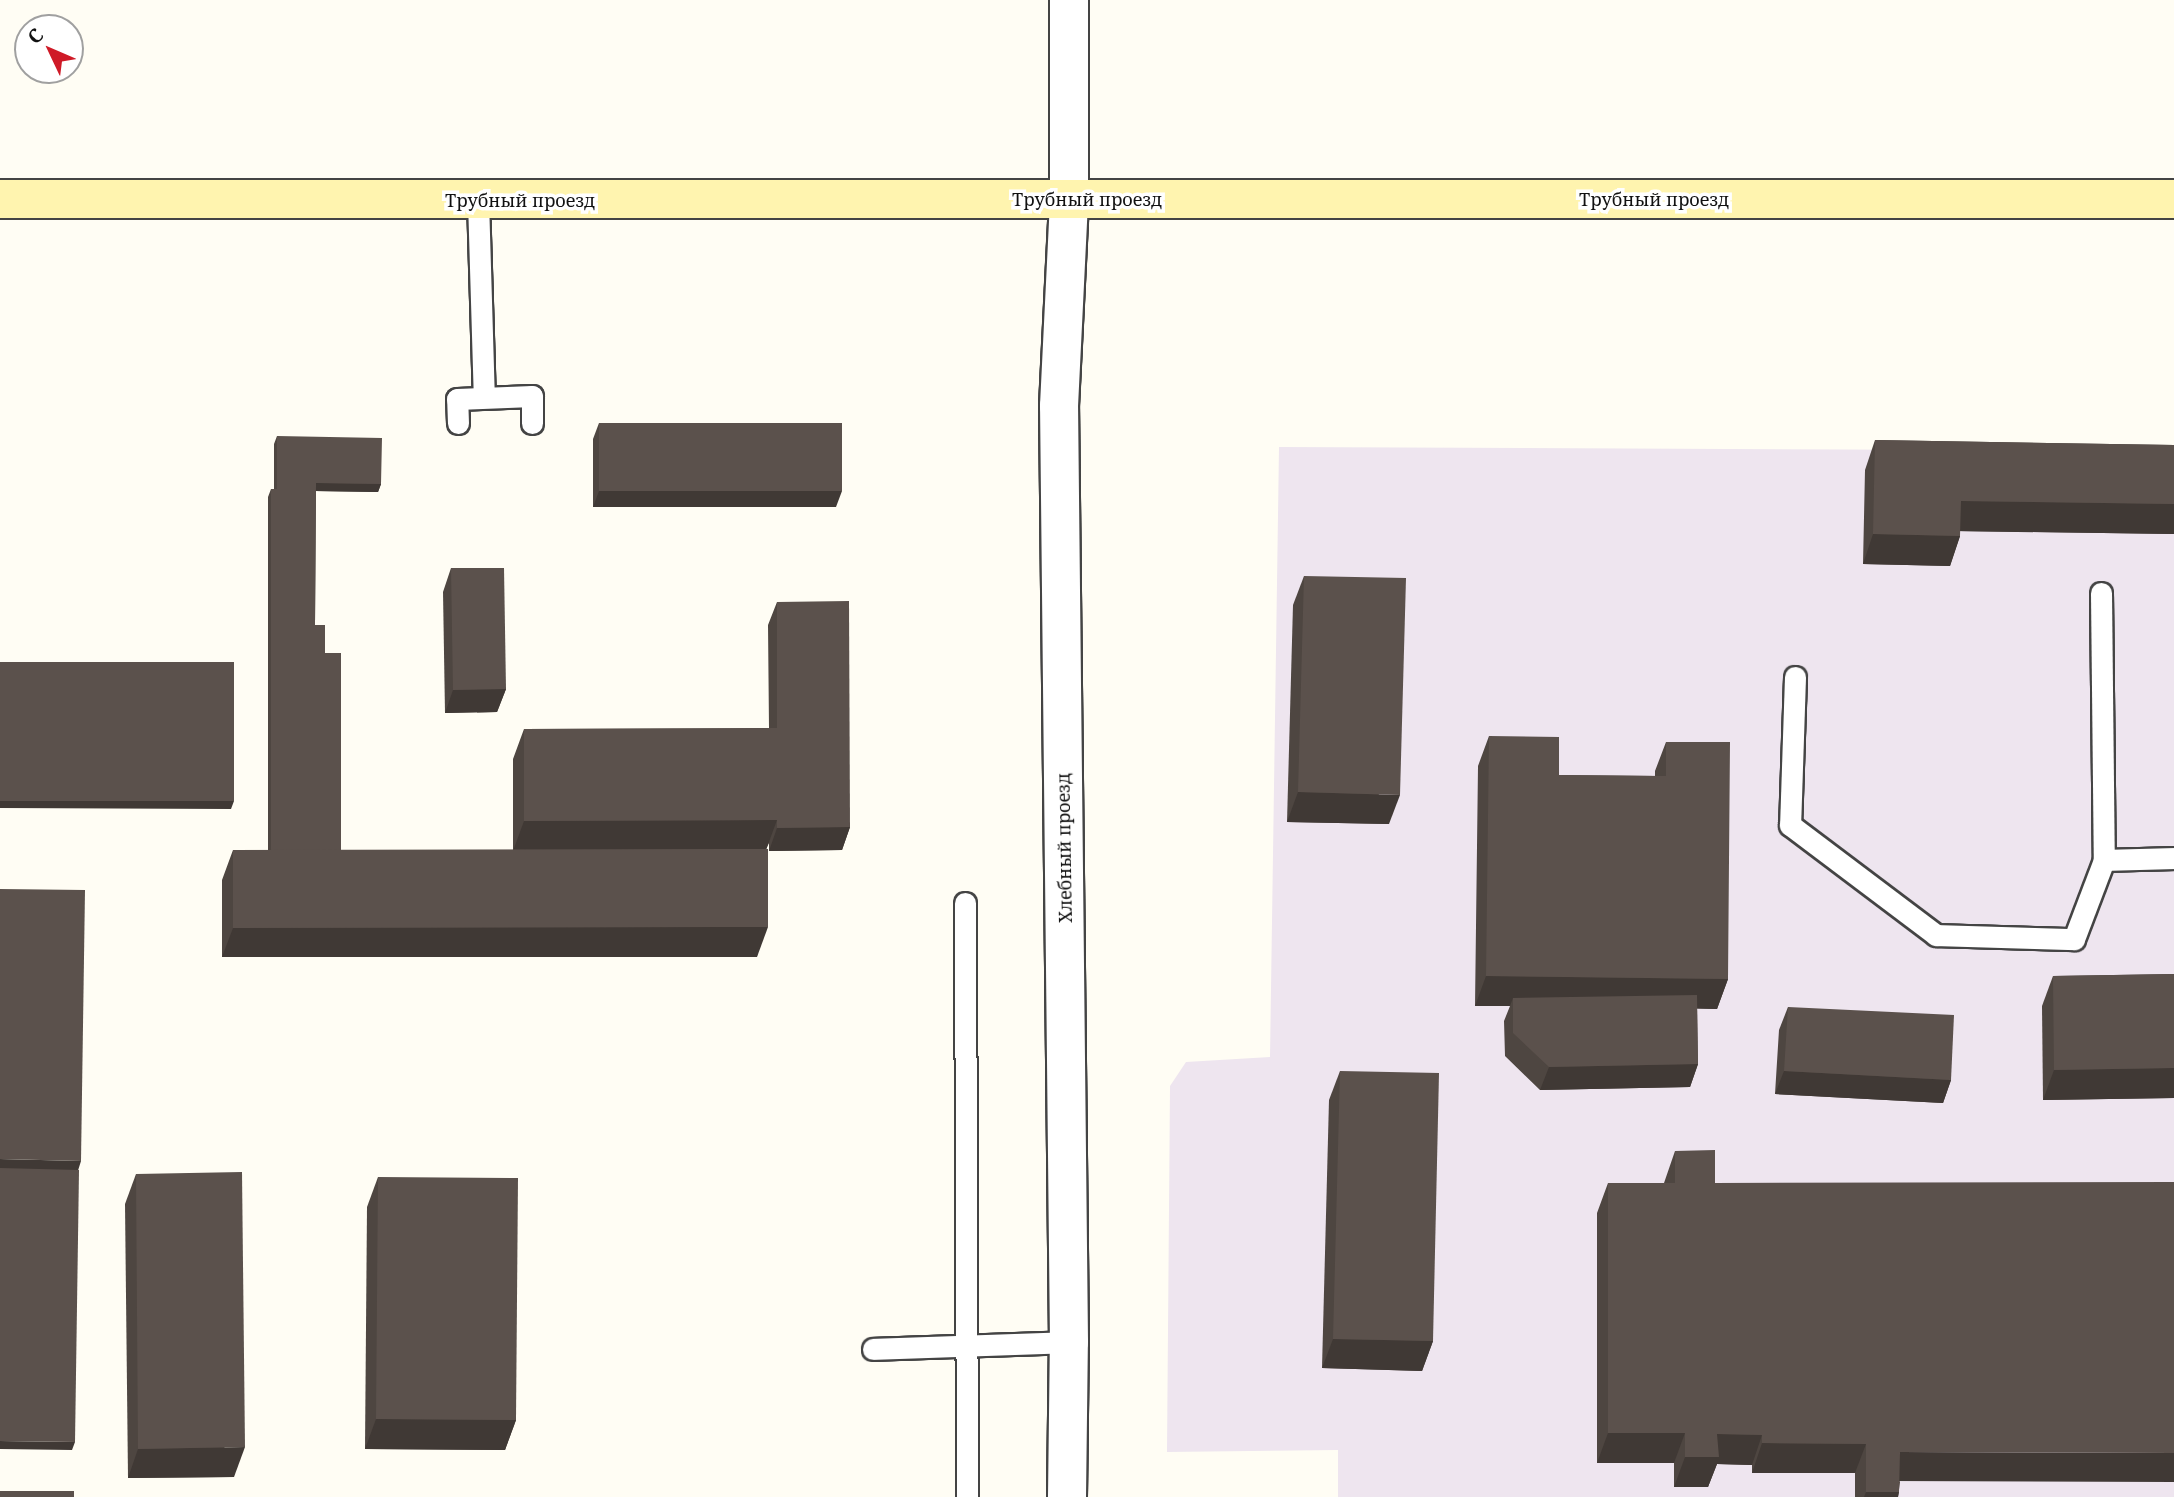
<!DOCTYPE html>
<meta charset="utf-8">
<style>
body{margin:0}
#map{position:relative;width:2174px;height:1497px;overflow:hidden;background:#fffdf4;font-family:"Noto Serif",serif}
div>[style]{position:absolute}
.industrial>*{inset:0;background:#eee5ef}
.roads{filter:drop-shadow(2px 0 #444) drop-shadow(-2px 0 #444) drop-shadow(0 2px #444) drop-shadow(0 -2px #444)}
.lane>*{height:21px;margin:-10.5px;padding:0 10.5px;transform-origin:10.5px;border-radius:10.5px;background:#fff}
.street>*{height:38px;margin:-19px;padding:0 19px;transform-origin:19px;border-radius:19px;background:#fff}
.secondary>*{height:38px;margin:-19px;padding:0 19px;transform-origin:19px;border-radius:19px;background:#fff4af}
.wall>*{inset:0;background:#4e4641}
.shaded-wall>*{inset:0;background:#403935}
.building>*{inset:0;background:#5b514c}
span{translate:-50% -50%;white-space:nowrap;text-align:center;line-height:1.15;-webkit-text-stroke:7px #fff;paint-order:stroke}
.street-label{font-size:18px;color:#111}
.north{position:absolute;left:14px;top:14px;width:70px;height:70px;box-sizing:border-box;background:#fff;border:2px solid #a0a0a0;border-radius:50%;rotate:314deg;font-size:19px;font-weight:700;line-height:28px;text-align:center;color:#111}
.north::after{content:'';display:block;margin:auto;width:24px;height:32px;background:#cf1a27;clip-path:polygon(50% 0,100% 100%,50% 72%,0 100%)}
</style>
<div id="map">
<div class="industrial">
<i style="clip-path:polygon(1279px 447px,2174px 451px,2174px 1497px,1338px 1497px,1338px 1450px,1167px 1452px,1170px 1086px,1186px 1062px,1270px 1057px)"></i>
</div>
<div class="roads">
<div class="lane">
<i style="left:478px;top:200px;width:197px;rotate:88.3deg"></i>
<i style="left:458px;top:423px;width:24px;rotate:-92deg"></i>
<i style="left:457px;top:399px;width:75px;rotate:-2.3deg"></i>
<i style="left:532px;top:396px;width:27px;rotate:90deg"></i>
<i style="left:2101px;top:593px;width:267px;rotate:89.4deg"></i>
<i style="left:2104px;top:860px;width:70px;rotate:-1.6deg"></i>
<i style="left:1795px;top:677px;width:148px;rotate:91.9deg"></i>
<i style="left:1790px;top:825px;width:183px;rotate:37deg"></i>
<i style="left:1936px;top:935px;width:138px;rotate:1.7deg"></i>
<i style="left:2074px;top:939px;width:85px;rotate:-69.2deg"></i>
<i style="left:965px;top:903px;width:594px;rotate:89.81deg"></i>
<i style="left:873px;top:1349px;width:196px;rotate:-2deg"></i>
</div>
<div class="street">
<i style="left:1067px;top:1497px;width:155px;rotate:-89.3deg"></i>
<i style="left:1069px;top:1342px;width:936px;rotate:-90.61deg"></i>
<i style="left:1059px;top:406px;width:207px;rotate:-87.2deg"></i>
<i style="left:1069px;top:199px;width:199px;rotate:-90deg"></i>
</div>
<div class="secondary">
<i style="left:0;top:199px;width:2174px"></i>
</div>
</div>
<div class="wall">
<i style="clip-path:polygon(599px 423px,836px 507px,593px 507px,593px 439px)"></i>
<i style="clip-path:polygon(277px 436px,381px 484px,378px 492px,316px 491px,315px 625px,325px 653px,341px 850px,513px 850px,513px 759px,524px 729px,769px 728px,768px 625px,777px 602px,850px 827px,842px 850px,769px 851px,769px 843px,766px 849px,757px 957px,222px 957px,222px 880px,233px 850px,268px 850px,268px 497px,271px 489px,274px 489px,274px 444px)"></i>
<i style="clip-path:polygon(1875px 440px,2174px 445px,2174px 534px,1960px 531px,1960px 536px,1950px 566px,1863px 564px,1865px 470px)"></i>
<i style="clip-path:polygon(451px 568px,506px 689px,497px 712px,445px 713px,443px 592px)"></i>
<i style="clip-path:polygon(1304px 576px,1389px 824px,1287px 822px,1293px 605px)"></i>
<i style="clip-path:polygon(1489px 736px,1559px 775px,1655px 776px,1655px 771px,1666px 742px,1728px 979px,1717px 1009px,1697px 1008px,1698px 1064px,1690px 1087px,1540px 1090px,1505px 1056px,1504px 1021px,1510px 1006px,1475px 1006px,1478px 766px)"></i>
<i style="clip-path:polygon(2174px 974px,2174px 1098px,2043px 1100px,2042px 1006px,2053px 976px)"></i>
<i style="clip-path:polygon(1788px 1007px,1951px 1080px,1943px 1103px,1775px 1094px,1779px 1030px)"></i>
<i style="clip-path:polygon(1340px 1071px,1433px 1341px,1422px 1371px,1322px 1368px,1329px 1100px)"></i>
<i style="clip-path:polygon(1675px 1151px,1715px 1183px,1900px 1482px,1898px 1497px,1855px 1497px,1855px 1473px,1752px 1473px,1752px 1465px,1717px 1464px,1708px 1487px,1674px 1487px,1674px 1463px,1597px 1463px,1597px 1213px,1608px 1183px,1664px 1183px)"></i>
<i style="clip-path:polygon(136px 1174px,234px 1477px,128px 1478px,125px 1204px)"></i>
<i style="clip-path:polygon(378px 1177px,516px 1420px,505px 1450px,365px 1449px,367px 1207px)"></i>
</div>
<div class="shaded-wall">
<i style="clip-path:polygon(316px 483px,381px 484px,378px 492px,313px 491px)"></i>
<i style="clip-path:polygon(599px 491px,842px 491px,836px 507px,593px 507px)"></i>
<i style="clip-path:polygon(1961px 501px,2174px 504px,2174px 534px,1950px 531px)"></i>
<i style="clip-path:polygon(1873px 534px,1960px 536px,1950px 566px,1863px 564px)"></i>
<i style="clip-path:polygon(506px 689px,497px 712px,445px 713px,453px 690px)"></i>
<i style="clip-path:polygon(1298px 792px,1400px 795px,1389px 824px,1287px 822px)"></i>
<i style="clip-path:polygon(0 801px,234px 801px,231px 809px,0 808px)"></i>
<i style="clip-path:polygon(777px 820px,766px 850px,513px 851px,524px 821px)"></i>
<i style="clip-path:polygon(850px 827px,842px 850px,769px 851px,777px 828px)"></i>
<i style="clip-path:polygon(768px 927px,757px 957px,222px 957px,233px 928px)"></i>
<i style="clip-path:polygon(1486px 976px,1728px 979px,1717px 1009px,1513px 1006px,1513px 998px,1510px 1006px,1475px 1006px)"></i>
<i style="clip-path:polygon(1698px 1064px,1690px 1087px,1540px 1090px,1549px 1067px)"></i>
<i style="clip-path:polygon(2174px 1068px,2174px 1098px,2043px 1100px,2054px 1070px)"></i>
<i style="clip-path:polygon(1784px 1071px,1951px 1080px,1943px 1103px,1775px 1094px)"></i>
<i style="clip-path:polygon(0 1159px,81px 1161px,76px 1177px,0 1175px)"></i>
<i style="clip-path:polygon(1333px 1339px,1433px 1341px,1422px 1371px,1322px 1368px)"></i>
<i style="clip-path:polygon(376px 1419px,516px 1420px,505px 1450px,365px 1449px)"></i>
<i style="clip-path:polygon(1608px 1433px,1685px 1433px,1674px 1463px,1597px 1463px)"></i>
<i style="clip-path:polygon(1717px 1434px,1762px 1435px,1752px 1465px,1717px 1464px,1708px 1487px,1674px 1487px,1685px 1457px)"></i>
<i style="clip-path:polygon(0 1441px,75px 1442px,72px 1450px,0 1449px)"></i>
<i style="clip-path:polygon(1762px 1443px,1866px 1444px,1855px 1473px,1752px 1473px)"></i>
<i style="clip-path:polygon(245px 1447px,234px 1477px,128px 1478px,138px 1449px)"></i>
<i style="clip-path:polygon(1900px 1452px,2174px 1453px,2174px 1482px,1889px 1481px)"></i>
<i style="clip-path:polygon(1866px 1492px,1899px 1492px,1898px 1497px,1864px 1497px)"></i>
</div>
<div class="building">
<i style="clip-path:polygon(599px 423px,842px 423px,842px 491px,599px 491px)"></i>
<i style="clip-path:polygon(277px 436px,382px 438px,381px 484px,316px 483px,315px 625px,325px 625px,325px 653px,341px 653px,341px 850px,271px 850px,271px 489px,277px 489px)"></i>
<i style="clip-path:polygon(1875px 440px,2174px 445px,2174px 504px,1961px 501px,1960px 536px,1873px 534px)"></i>
<i style="clip-path:polygon(451px 568px,504px 568px,506px 689px,453px 690px)"></i>
<i style="clip-path:polygon(1304px 576px,1406px 578px,1400px 795px,1298px 792px)"></i>
<i style="clip-path:polygon(849px 601px,850px 827px,777px 828px,777px 602px)"></i>
<i style="clip-path:polygon(0 662px,234px 662px,234px 801px,0 801px)"></i>
<i style="clip-path:polygon(777px 728px,777px 820px,524px 821px,524px 729px)"></i>
<i style="clip-path:polygon(1489px 736px,1559px 737px,1559px 775px,1666px 776px,1666px 742px,1730px 742px,1728px 979px,1486px 976px)"></i>
<i style="clip-path:polygon(768px 849px,768px 927px,233px 928px,233px 850px)"></i>
<i style="clip-path:polygon(0 889px,85px 890px,81px 1161px,0 1159px)"></i>
<i style="clip-path:polygon(2174px 974px,2174px 1068px,2054px 1070px,2053px 976px)"></i>
<i style="clip-path:polygon(1697px 995px,1698px 1064px,1549px 1067px,1513px 1033px,1513px 998px)"></i>
<i style="clip-path:polygon(1788px 1007px,1954px 1015px,1951px 1080px,1784px 1071px)"></i>
<i style="clip-path:polygon(1340px 1071px,1439px 1073px,1433px 1341px,1333px 1339px)"></i>
<i style="clip-path:polygon(1715px 1150px,1715px 1183px,2174px 1182px,2174px 1453px,1900px 1452px,1899px 1492px,1866px 1492px,1866px 1444px,1762px 1443px,1762px 1435px,1717px 1434px,1719px 1457px,1685px 1457px,1685px 1433px,1608px 1433px,1608px 1183px,1675px 1183px,1675px 1151px)"></i>
<i style="clip-path:polygon(0 1168px,79px 1170px,75px 1442px,0 1441px)"></i>
<i style="clip-path:polygon(242px 1172px,245px 1447px,138px 1449px,136px 1174px)"></i>
<i style="clip-path:polygon(378px 1177px,518px 1178px,516px 1420px,376px 1419px)"></i>
<i style="clip-path:polygon(0 1491px,74px 1491px,74px 1497px,0 1497px)"></i>
</div>
<div class="street-label">
<span style="left:1087px;top:199px">Трубный проезд</span>
<span style="left:1654px;top:199px">Трубный проезд</span>
<span style="left:520px;top:200px">Трубный проезд</span>
<span style="left:1064px;top:848px;rotate:-91deg">Хлебный проезд</span>
</div>
<div class="north">С</div>
</div>
